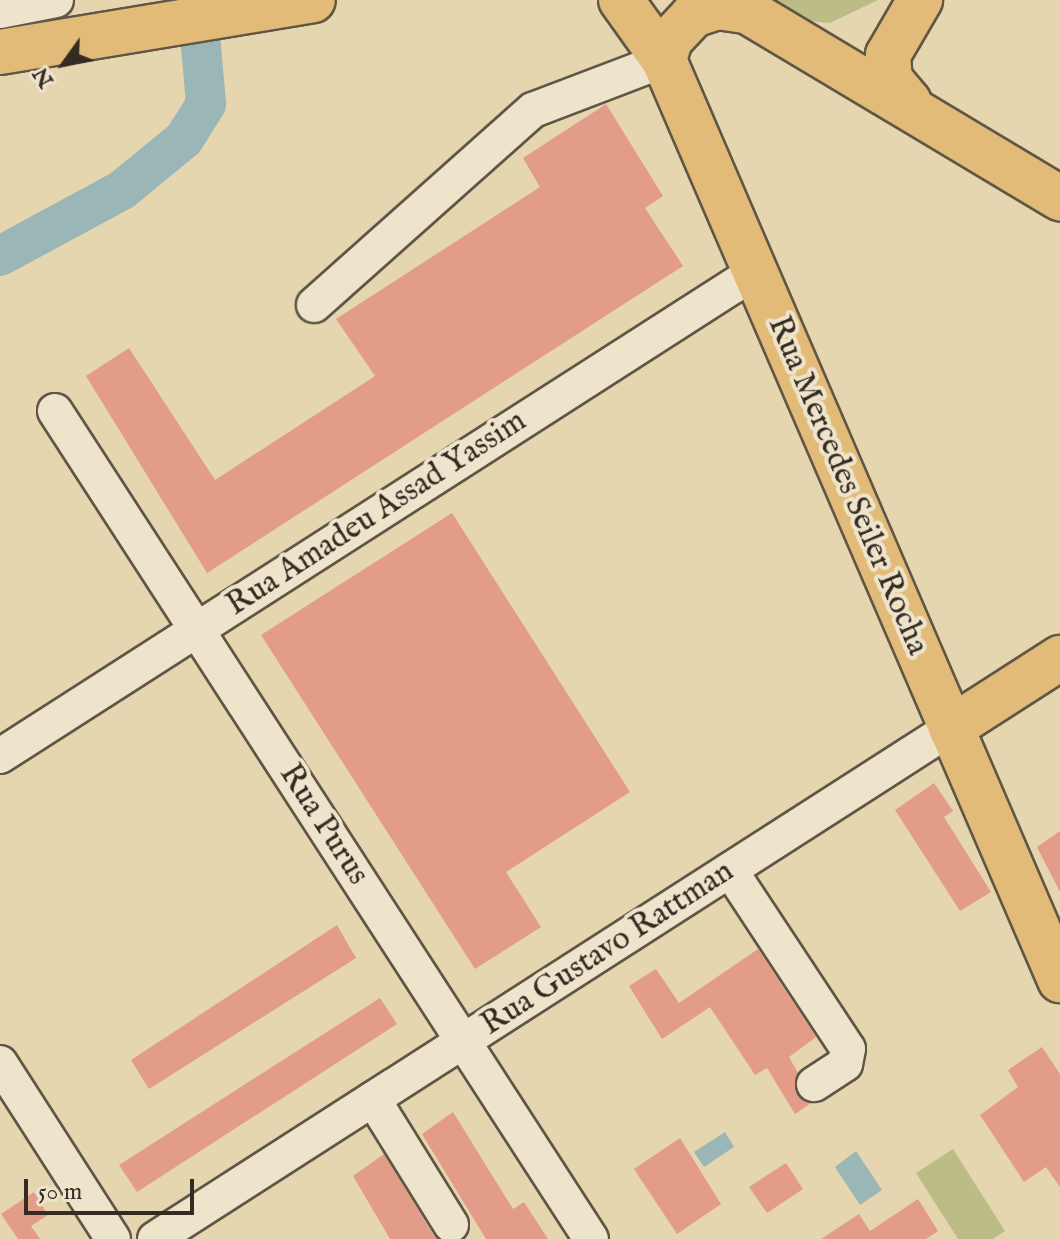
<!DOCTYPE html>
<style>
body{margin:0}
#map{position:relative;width:1060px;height:1239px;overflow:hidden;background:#e5d6b0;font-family:"IM FELL English",serif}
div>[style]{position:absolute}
.green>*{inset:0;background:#bcbc86}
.water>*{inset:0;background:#9ab6b6}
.river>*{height:40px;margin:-20px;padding:0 20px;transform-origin:20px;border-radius:20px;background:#9ab6b6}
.building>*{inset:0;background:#e29c88}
.roads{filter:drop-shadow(2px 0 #615646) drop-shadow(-2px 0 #615646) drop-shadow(0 2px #615646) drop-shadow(0 -2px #615646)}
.minor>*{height:34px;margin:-17px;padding:0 17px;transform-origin:17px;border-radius:17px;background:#eee4cc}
.major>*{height:44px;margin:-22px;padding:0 22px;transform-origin:22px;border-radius:22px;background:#e2bb78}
.highway>*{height:44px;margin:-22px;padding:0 22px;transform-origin:22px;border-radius:22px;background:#e2bb78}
span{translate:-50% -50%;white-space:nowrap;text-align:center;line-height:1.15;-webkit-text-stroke:8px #eee4cc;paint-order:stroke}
.street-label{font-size:32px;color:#352b23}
.north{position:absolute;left:24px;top:24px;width:80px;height:80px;-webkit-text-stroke:6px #eee4cc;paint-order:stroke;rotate:237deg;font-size:22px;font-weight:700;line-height:32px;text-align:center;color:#352b23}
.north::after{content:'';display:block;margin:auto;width:28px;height:36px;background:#352b23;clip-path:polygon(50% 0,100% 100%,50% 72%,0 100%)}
.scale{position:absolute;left:24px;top:1179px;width:170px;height:36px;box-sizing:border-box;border:4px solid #352b23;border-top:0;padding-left:10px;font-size:24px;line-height:28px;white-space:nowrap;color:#352b23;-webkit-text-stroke:6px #eee4cc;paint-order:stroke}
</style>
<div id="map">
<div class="green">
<i style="clip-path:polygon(769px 0,878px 0,830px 23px,807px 21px)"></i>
<i style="clip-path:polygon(953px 1149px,1005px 1231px,993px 1239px,958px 1239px,916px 1173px)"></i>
</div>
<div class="water">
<i style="clip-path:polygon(725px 1132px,734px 1147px,704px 1167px,694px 1152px)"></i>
<i style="clip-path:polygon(856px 1151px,882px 1190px,860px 1205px,835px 1167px)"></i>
</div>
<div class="river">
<i style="left:0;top:256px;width:139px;rotate:-28.4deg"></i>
<i style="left:122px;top:190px;width:80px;rotate:-39.4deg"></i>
<i style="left:184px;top:139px;width:41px;rotate:-57.8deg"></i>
<i style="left:206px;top:104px;width:104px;rotate:-94.9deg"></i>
</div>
<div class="building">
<i style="clip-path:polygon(606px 104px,663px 196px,645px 208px,683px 266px,207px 573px,86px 376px,129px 348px,215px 480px,375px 376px,336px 319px,540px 187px,523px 158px)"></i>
<i style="clip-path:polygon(452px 513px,630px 792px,506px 872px,541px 927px,475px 969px,261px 635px)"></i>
<i style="clip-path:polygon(934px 783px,953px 811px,944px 817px,991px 892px,960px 911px,895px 810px)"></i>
<i style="clip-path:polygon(1060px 831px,1060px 892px,1037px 847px)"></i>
<i style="clip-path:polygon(337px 925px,356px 958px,149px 1089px,131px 1060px)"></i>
<i style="clip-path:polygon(758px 949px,816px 1037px,789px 1057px,798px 1073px,797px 1094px,811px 1103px,795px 1114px,767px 1068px,755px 1075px,710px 1007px,662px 1039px,629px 986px,656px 969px,679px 1003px)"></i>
<i style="clip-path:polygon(380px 998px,397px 1024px,137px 1192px,119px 1165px)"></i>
<i style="clip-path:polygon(1042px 1047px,1060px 1074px,1060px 1187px,1046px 1167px,1024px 1182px,980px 1115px,1018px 1087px,1008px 1070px)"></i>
<i style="clip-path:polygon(453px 1112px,513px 1209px,524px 1202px,548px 1239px,486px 1239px,422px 1134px)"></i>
<i style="clip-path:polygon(680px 1138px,721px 1204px,677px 1234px,634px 1169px)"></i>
<i style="clip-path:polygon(384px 1154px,434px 1236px,438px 1239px,390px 1239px,353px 1176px)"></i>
<i style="clip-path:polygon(786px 1163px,803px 1189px,767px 1213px,749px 1187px)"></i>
<i style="clip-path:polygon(34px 1192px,48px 1215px,31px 1226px,40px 1239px,18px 1239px,1px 1214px)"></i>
<i style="clip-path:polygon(918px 1199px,938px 1231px,926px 1239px,821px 1239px,859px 1214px,870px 1231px)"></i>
</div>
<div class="roads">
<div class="minor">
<i style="left:0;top:11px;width:57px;rotate:-11.1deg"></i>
<i style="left:314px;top:305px;width:293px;rotate:-41.7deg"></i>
<i style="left:533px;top:110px;width:140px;rotate:-20.9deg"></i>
<i style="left:55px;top:411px;width:986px;rotate:57.08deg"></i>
<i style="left:0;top:756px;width:897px;rotate:-32.66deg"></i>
<i style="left:730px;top:870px;width:214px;rotate:56.6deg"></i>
<i style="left:848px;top:1049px;width:15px;rotate:101deg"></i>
<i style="left:845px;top:1064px;width:37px;rotate:147deg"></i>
<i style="left:0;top:1063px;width:209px;rotate:57.3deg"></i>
<i style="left:373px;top:1099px;width:148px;rotate:58.2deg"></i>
<i style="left:155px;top:1239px;width:946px;rotate:-32.7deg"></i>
</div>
<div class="major">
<i style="left:621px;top:0;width:74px;rotate:54.4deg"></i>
<i style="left:664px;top:60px;width:1002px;rotate:66.71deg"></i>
<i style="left:664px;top:60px;width:21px;rotate:-73deg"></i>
<i style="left:670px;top:40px;width:34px;rotate:-47deg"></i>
<i style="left:693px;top:15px;width:25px;rotate:-18deg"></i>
<i style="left:717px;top:7px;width:30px;rotate:8deg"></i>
<i style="left:747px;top:11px;width:365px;rotate:30.9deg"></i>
<i style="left:909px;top:102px;width:30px;rotate:-130deg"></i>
<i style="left:890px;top:79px;width:24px;rotate:-95deg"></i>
<i style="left:888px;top:55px;width:64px;rotate:-59.8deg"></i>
<i style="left:951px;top:728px;width:130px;rotate:-32.7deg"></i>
</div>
<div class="highway">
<i style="left:0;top:52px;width:317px;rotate:-9.4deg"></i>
</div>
</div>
<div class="street-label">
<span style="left:847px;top:486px;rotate:67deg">Rua Mercedes Seiler Rocha</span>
<span style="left:377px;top:514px;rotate:-33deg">Rua Amadeu Assad Yassim</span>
<span style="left:323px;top:825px;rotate:57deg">Rua Purus</span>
<span style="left:608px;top:949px;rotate:-33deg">Rua Gustavo Rattman</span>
</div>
<div class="north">N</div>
<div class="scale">50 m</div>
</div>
